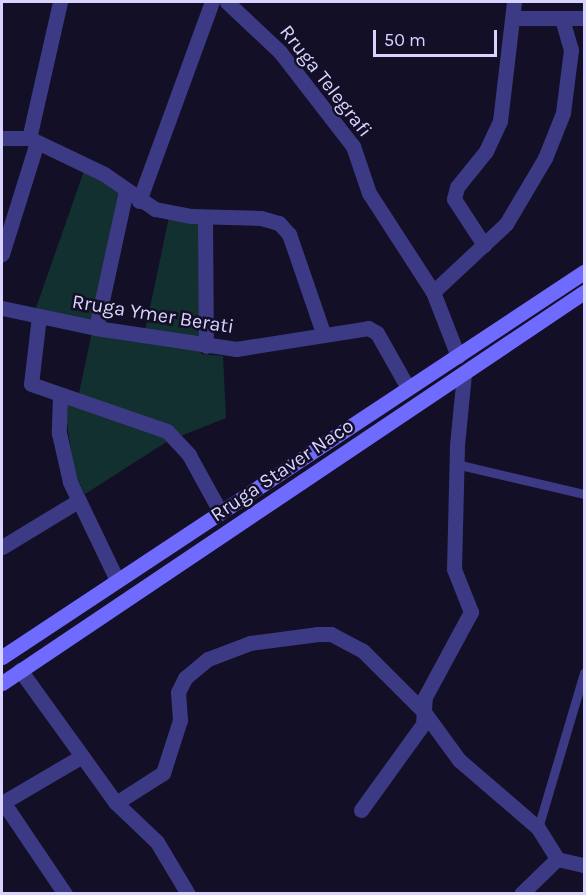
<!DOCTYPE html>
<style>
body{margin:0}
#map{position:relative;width:586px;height:895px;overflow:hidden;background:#130f26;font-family:Karla,sans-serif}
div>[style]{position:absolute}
.green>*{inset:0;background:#12302f}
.lane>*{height:9px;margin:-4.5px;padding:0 4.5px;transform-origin:4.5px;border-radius:4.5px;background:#3d3a85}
.street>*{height:15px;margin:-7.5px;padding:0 7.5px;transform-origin:7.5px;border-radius:7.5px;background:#3d3a85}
.secondary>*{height:15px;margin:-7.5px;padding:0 7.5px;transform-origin:7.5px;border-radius:7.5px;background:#6f6bff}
span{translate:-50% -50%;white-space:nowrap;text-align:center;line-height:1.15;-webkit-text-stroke:5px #130f26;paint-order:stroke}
.street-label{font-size:20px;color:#d9d4ff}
.frame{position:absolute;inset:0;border:3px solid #d9d4ff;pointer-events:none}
.scale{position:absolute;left:373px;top:30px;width:124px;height:27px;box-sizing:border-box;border:3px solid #d9d4ff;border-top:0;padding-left:8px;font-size:18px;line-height:21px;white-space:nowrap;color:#d9d4ff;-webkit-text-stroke:4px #130f26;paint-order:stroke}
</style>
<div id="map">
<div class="green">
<i style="clip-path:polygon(85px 168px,119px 191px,92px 317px,143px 341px,169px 217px,200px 222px,201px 354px,223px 356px,226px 418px,168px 441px,85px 494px,74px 472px,64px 402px,76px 407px,92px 332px,31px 322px)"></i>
</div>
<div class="lane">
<i style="left:456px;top:464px;width:131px;rotate:13.2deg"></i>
<i style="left:538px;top:828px;width:162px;rotate:-73.5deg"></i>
</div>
<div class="street">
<i style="left:60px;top:2px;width:139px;rotate:102.8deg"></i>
<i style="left:29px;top:138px;width:83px;rotate:25.6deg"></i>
<i style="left:104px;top:174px;width:62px;rotate:34.5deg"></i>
<i style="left:155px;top:209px;width:37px;rotate:11deg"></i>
<i style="left:191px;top:216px;width:70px;rotate:1.6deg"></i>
<i style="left:261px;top:218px;width:19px;rotate:16deg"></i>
<i style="left:279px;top:223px;width:15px;rotate:48deg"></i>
<i style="left:289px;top:234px;width:105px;rotate:71deg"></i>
<i style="left:227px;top:2px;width:73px;rotate:43.3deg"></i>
<i style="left:280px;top:52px;width:119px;rotate:52.2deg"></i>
<i style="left:353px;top:146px;width:50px;rotate:71.2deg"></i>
<i style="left:369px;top:193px;width:118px;rotate:57.1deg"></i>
<i style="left:433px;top:292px;width:69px;rotate:68.7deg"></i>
<i style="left:562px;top:18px;width:22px"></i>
<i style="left:2px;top:138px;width:27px"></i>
<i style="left:139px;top:201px;width:212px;rotate:-69.9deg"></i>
<i style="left:205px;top:217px;width:129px;rotate:89.6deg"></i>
<i style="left:484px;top:245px;width:55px;rotate:-123.1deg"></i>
<i style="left:454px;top:199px;width:12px;rotate:-76deg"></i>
<i style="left:457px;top:187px;width:46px;rotate:-51.1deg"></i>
<i style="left:486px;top:151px;width:33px;rotate:-65deg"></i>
<i style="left:500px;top:121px;width:120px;rotate:-83.3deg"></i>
<i style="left:2px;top:254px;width:117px;rotate:-72.6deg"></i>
<i style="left:433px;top:292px;width:100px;rotate:-43deg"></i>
<i style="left:506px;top:224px;width:77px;rotate:-59.4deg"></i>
<i style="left:545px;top:158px;width:48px;rotate:-68.2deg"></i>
<i style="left:563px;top:113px;width:64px;rotate:-82.8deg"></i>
<i style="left:571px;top:50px;width:33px;rotate:-106deg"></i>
<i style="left:562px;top:18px;width:48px;rotate:180deg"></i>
<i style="left:2px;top:308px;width:96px;rotate:12deg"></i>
<i style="left:96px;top:328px;width:142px;rotate:8.5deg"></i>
<i style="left:236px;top:349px;width:134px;rotate:-9deg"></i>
<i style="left:368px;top:328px;width:10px;rotate:29deg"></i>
<i style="left:377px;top:333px;width:63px;rotate:60.6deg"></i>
<i style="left:39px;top:316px;width:68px;rotate:96.7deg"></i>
<i style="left:31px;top:384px;width:144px;rotate:19.1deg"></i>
<i style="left:167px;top:431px;width:33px;rotate:47deg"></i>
<i style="left:189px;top:455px;width:66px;rotate:61.1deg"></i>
<i style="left:96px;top:328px;width:141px;rotate:-77.7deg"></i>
<i style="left:60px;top:395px;width:38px;rotate:92deg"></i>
<i style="left:59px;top:433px;width:50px;rotate:77.3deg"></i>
<i style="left:70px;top:482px;width:109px;rotate:64.4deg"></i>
<i style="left:2px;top:547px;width:89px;rotate:-31.2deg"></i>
<i style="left:20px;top:670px;width:164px;rotate:54.2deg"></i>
<i style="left:3px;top:802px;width:111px;rotate:56deg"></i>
<i style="left:2px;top:803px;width:93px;rotate:-30.4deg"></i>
<i style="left:361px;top:810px;width:106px;rotate:-54.2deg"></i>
<i style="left:423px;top:724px;width:27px;rotate:-86deg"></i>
<i style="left:425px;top:697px;width:97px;rotate:-61.6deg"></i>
<i style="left:471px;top:612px;width:46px;rotate:-111.6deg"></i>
<i style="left:454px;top:569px;width:124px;rotate:-88.6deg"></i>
<i style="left:457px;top:445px;width:72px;rotate:-84.4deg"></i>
<i style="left:188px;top:894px;width:61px;rotate:-120.8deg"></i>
<i style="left:157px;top:842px;width:57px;rotate:-136.4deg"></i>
<i style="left:116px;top:803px;width:56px;rotate:-32.6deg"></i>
<i style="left:163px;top:773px;width:56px;rotate:-72.2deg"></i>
<i style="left:180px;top:720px;width:28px;rotate:-94deg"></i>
<i style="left:178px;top:692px;width:16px;rotate:-63deg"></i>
<i style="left:185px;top:678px;width:30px;rotate:-40deg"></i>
<i style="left:208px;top:659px;width:45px;rotate:-20.9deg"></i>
<i style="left:250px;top:643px;width:69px;rotate:-7.5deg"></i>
<i style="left:318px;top:634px;width:13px"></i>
<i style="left:331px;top:634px;width:36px;rotate:28deg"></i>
<i style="left:363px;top:651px;width:86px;rotate:45deg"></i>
<i style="left:424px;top:712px;width:59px;rotate:53.9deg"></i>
<i style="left:459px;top:760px;width:104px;rotate:40.7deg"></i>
<i style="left:538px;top:828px;width:36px;rotate:58deg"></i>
<i style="left:557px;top:859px;width:28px;rotate:13deg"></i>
<i style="left:521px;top:894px;width:50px;rotate:-44.2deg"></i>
</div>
<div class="secondary">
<i style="left:2px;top:657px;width:698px;rotate:-33.49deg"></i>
<i style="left:2px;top:683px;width:701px;rotate:-33.89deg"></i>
</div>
<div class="street-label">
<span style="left:326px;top:81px;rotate:52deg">Rruga Telegrafi</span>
<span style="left:153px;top:314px;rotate:9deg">Rruga Ymer Berati</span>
<span style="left:282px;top:470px;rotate:-34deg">Rruga Staver Naco</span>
</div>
<div class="frame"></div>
<div class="scale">50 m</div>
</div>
